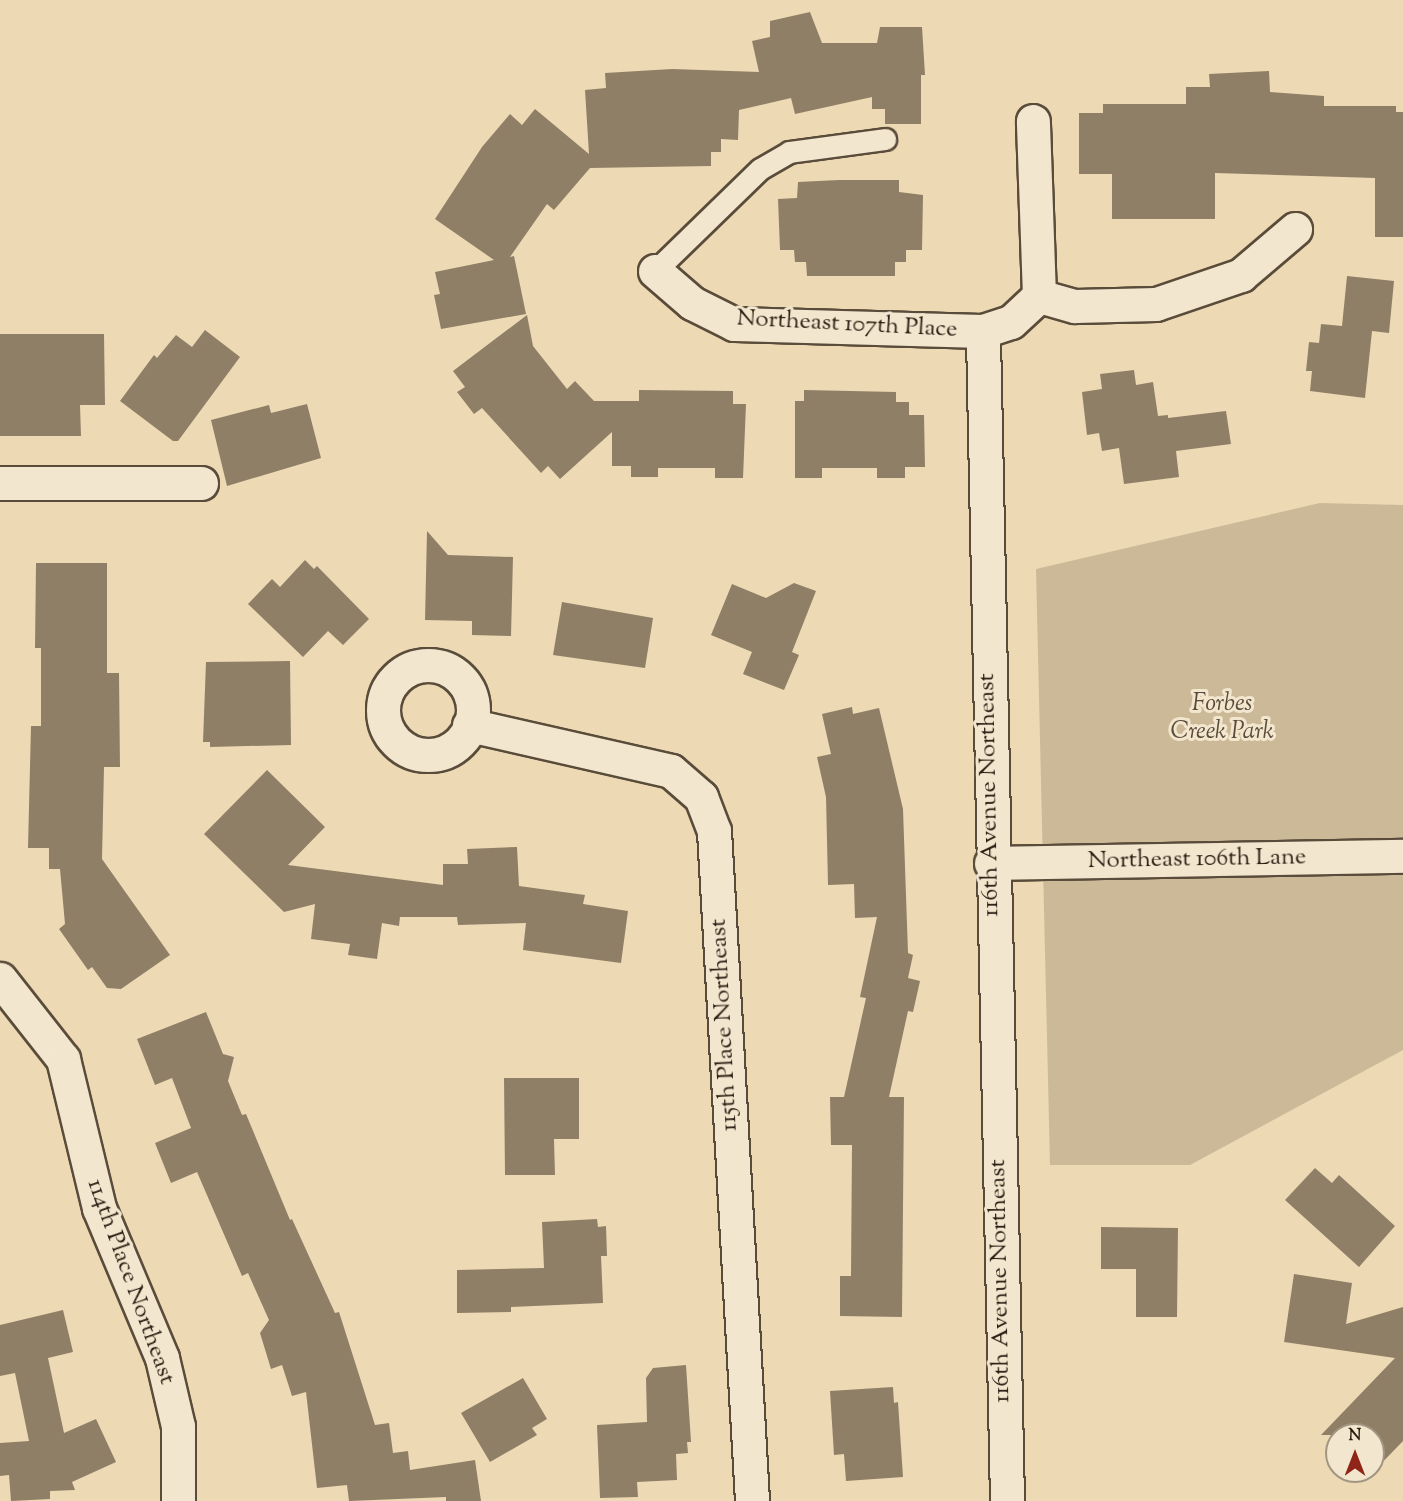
<!DOCTYPE html>
<style>
body{margin:0}
#map{position:relative;width:1403px;height:1501px;overflow:hidden;background:#edd9b4;font-family:"Sorts Mill Goudy",serif}
div>[style]{position:absolute}
.green>*{inset:0;background:#ccb998}
.building>*{inset:0;background:#8f7f66}
.roads{filter:drop-shadow(2px 0 #5a4c3a) drop-shadow(-2px 0 #5a4c3a) drop-shadow(0 2px #5a4c3a) drop-shadow(0 -2px #5a4c3a)}
.service>*{height:21px;margin:-10.5px;padding:0 10.5px;transform-origin:10.5px;border-radius:10.5px;background:#f3e6ce}
.minor>*{height:33px;margin:-16.5px;padding:0 16.5px;transform-origin:16.5px;border-radius:16.5px;background:#f3e6ce}
.minor>.ring{margin:-16.5px;padding:0;box-sizing:content-box;background:none;border:33px solid #f3e6ce;border-radius:50%}
span{translate:-50% -50%;white-space:nowrap;text-align:center;line-height:1.15;-webkit-text-stroke:6px #f3e6ce;paint-order:stroke}
.street-label{font-size:24px;color:#291d12}
.park-label{font-size:24px;color:#5a4c3a;font-style:italic}
.north{position:absolute;left:1325px;top:1423px;width:60px;height:60px;box-sizing:border-box;background:#f3e6ce;border:2px solid #a29683;border-radius:50%;rotate:0deg;font-size:16px;font-weight:700;line-height:24px;text-align:center;color:#291d12}
.north::after{content:'';display:block;margin:auto;width:21px;height:27px;background:#8f2418;clip-path:polygon(50% 0,100% 100%,50% 72%,0 100%)}
</style>
<div id="map">
<div class="green">
<i style="clip-path:polygon(1320px 503px,1403px 505px,1403px 1050px,1190px 1165px,1050px 1165px,1036px 569px)"></i>
</div>
<div class="building">
<i style="clip-path:polygon(810px 12px,822px 43px,877px 43px,880px 27px,922px 27px,925px 75px,921px 75px,921px 124px,885px 124px,885px 109px,872px 109px,872px 97px,795px 114px,791px 98px,739px 110px,738px 140px,721px 139px,721px 152px,711px 152px,711px 166px,590px 168px,554px 210px,547px 204px,510px 257px,514px 256px,526px 314px,441px 329px,434px 295px,440px 294px,435px 272px,494px 260px,435px 219px,482px 147px,510px 114px,522px 125px,535px 109px,589px 154px,585px 90px,606px 88px,605px 73px,672px 69px,759px 72px,752px 41px,770px 37px,770px 21px)"></i>
<i style="clip-path:polygon(1269px 71px,1270px 92px,1324px 96px,1324px 106px,1396px 106px,1396px 112px,1403px 112px,1403px 237px,1375px 237px,1375px 178px,1215px 173px,1215px 219px,1112px 219px,1112px 174px,1079px 174px,1079px 113px,1103px 113px,1103px 104px,1186px 104px,1186px 87px,1210px 87px,1209px 74px)"></i>
<i style="clip-path:polygon(839px 180px,899px 180px,899px 192px,923px 195px,922px 250px,906px 250px,906px 262px,895px 262px,895px 276px,807px 276px,806px 262px,795px 262px,794px 250px,780px 250px,778px 199px,797px 198px,798px 182px)"></i>
<i style="clip-path:polygon(1347px 276px,1394px 281px,1389px 333px,1372px 331px,1365px 398px,1310px 391px,1312px 371px,1306px 371px,1309px 342px,1319px 343px,1321px 324px,1342px 326px)"></i>
<i style="clip-path:polygon(527px 315px,533px 346px,567px 389px,575px 381px,594px 401px,639px 401px,639px 390px,733px 391px,733px 404px,746px 404px,743px 478px,715px 478px,715px 468px,658px 468px,658px 477px,631px 477px,631px 466px,612px 466px,612px 432px,560px 479px,548px 466px,541px 473px,482px 408px,474px 414px,457px 392px,465px 387px,453px 371px)"></i>
<i style="clip-path:polygon(205px 330px,240px 357px,178px 441px,173px 441px,120px 401px,154px 355px,157px 358px,176px 335px,192px 347px)"></i>
<i style="clip-path:polygon(0 334px,104px 334px,105px 405px,80px 405px,81px 436px,0 436px)"></i>
<i style="clip-path:polygon(1134px 370px,1136px 385px,1153px 382px,1158px 416px,1168px 415px,1168px 418px,1226px 411px,1231px 444px,1176px 451px,1179px 477px,1124px 484px,1119px 448px,1102px 451px,1099px 433px,1087px 435px,1082px 392px,1102px 389px,1100px 374px)"></i>
<i style="clip-path:polygon(804px 390px,896px 392px,896px 402px,909px 402px,909px 415px,924px 415px,925px 467px,905px 467px,905px 478px,877px 478px,877px 468px,822px 468px,822px 478px,795px 478px,795px 401px,804px 401px)"></i>
<i style="clip-path:polygon(307px 404px,321px 458px,227px 486px,211px 420px,269px 405px,271px 413px)"></i>
<i style="clip-path:polygon(427px 531px,448px 555px,513px 557px,511px 636px,472px 635px,472px 621px,425px 620px)"></i>
<i style="clip-path:polygon(305px 560px,314px 569px,317px 566px,369px 619px,343px 645px,328px 631px,303px 657px,248px 604px,272px 579px,280px 587px)"></i>
<i style="clip-path:polygon(36px 563px,107px 563px,107px 673px,119px 673px,120px 767px,104px 767px,102px 859px,170px 955px,121px 989px,107px 988px,92px 967px,88px 970px,59px 929px,65px 924px,60px 869px,49px 869px,49px 848px,28px 848px,31px 726px,41px 726px,41px 648px,35px 648px)"></i>
<i style="clip-path:polygon(794px 583px,816px 591px,792px 652px,799px 655px,784px 690px,743px 674px,752px 652px,711px 635px,732px 584px,766px 598px)"></i>
<i style="clip-path:polygon(562px 602px,653px 618px,645px 668px,553px 655px)"></i>
<i style="clip-path:polygon(290px 661px,291px 745px,210px 747px,210px 742px,203px 742px,206px 662px)"></i>
<i style="clip-path:polygon(852px 707px,853px 714px,879px 708px,903px 809px,908px 953px,913px 955px,908px 978px,920px 981px,913px 1012px,908px 1011px,889px 1097px,904px 1097px,902px 1317px,840px 1316px,840px 1276px,851px 1276px,852px 1145px,831px 1145px,830px 1097px,844px 1097px,866px 998px,860px 997px,877px 917px,855px 918px,854px 884px,828px 885px,826px 797px,817px 757px,831px 754px,822px 714px)"></i>
<i style="clip-path:polygon(267px 770px,325px 827px,288px 865px,443px 885px,443px 864px,468px 864px,467px 849px,517px 847px,519px 886px,585px 895px,583px 904px,628px 911px,621px 963px,523px 950px,526px 923px,458px 925px,457px 917px,400px 917px,399px 926px,382px 923px,377px 959px,348px 955px,350px 944px,311px 939px,315px 904px,284px 912px,204px 834px)"></i>
<i style="clip-path:polygon(206px 1012px,223px 1054px,234px 1057px,228px 1081px,242px 1115px,246px 1114px,290px 1220px,292px 1219px,335px 1313px,339px 1312px,375px 1425px,389px 1423px,393px 1453px,408px 1451px,410px 1470px,475px 1460px,481px 1501px,446px 1501px,446px 1497px,349px 1501px,347px 1485px,317px 1488px,306px 1392px,292px 1396px,282px 1365px,271px 1369px,260px 1333px,269px 1320px,248px 1273px,242px 1276px,197px 1172px,171px 1183px,155px 1143px,191px 1128px,172px 1078px,155px 1085px,137px 1039px)"></i>
<i style="clip-path:polygon(504px 1078px,579px 1078px,579px 1139px,554px 1139px,555px 1175px,505px 1175px)"></i>
<i style="clip-path:polygon(1315px 1168px,1332px 1183px,1339px 1175px,1395px 1226px,1359px 1267px,1285px 1200px)"></i>
<i style="clip-path:polygon(597px 1219px,598px 1227px,606px 1226px,607px 1256px,601px 1256px,603px 1303px,511px 1307px,511px 1312px,457px 1313px,457px 1270px,544px 1268px,542px 1222px)"></i>
<i style="clip-path:polygon(1101px 1227px,1178px 1228px,1177px 1317px,1136px 1317px,1136px 1269px,1101px 1269px)"></i>
<i style="clip-path:polygon(1294px 1274px,1352px 1283px,1346px 1324px,1403px 1307px,1403px 1441px,1373px 1472px,1373px 1435px,1321px 1435px,1395px 1358px,1284px 1342px)"></i>
<i style="clip-path:polygon(63px 1310px,73px 1352px,48px 1358px,64px 1433px,96px 1419px,116px 1462px,72px 1482px,75px 1490px,50px 1491px,50px 1499px,11px 1501px,9px 1475px,0 1476px,0 1443px,29px 1441px,15px 1373px,0 1376px,0 1325px)"></i>
<i style="clip-path:polygon(686px 1365px,691px 1442px,687px 1442px,688px 1453px,676px 1454px,677px 1480px,637px 1482px,638px 1497px,600px 1498px,597px 1425px,647px 1422px,646px 1378px,653px 1368px)"></i>
<i style="clip-path:polygon(523px 1378px,547px 1419px,532px 1428px,537px 1435px,490px 1462px,461px 1413px)"></i>
<i style="clip-path:polygon(893px 1387px,894px 1403px,898px 1402px,903px 1477px,846px 1481px,844px 1454px,834px 1455px,830px 1391px)"></i>
</div>
<div class="roads">
<div class="service">
<i style="left:655px;top:271px;width:146px;rotate:-44.2deg"></i>
<i style="left:760px;top:169px;width:34px;rotate:-30deg"></i>
<i style="left:789px;top:152px;width:97px;rotate:-7.7deg"></i>
</div>
<div class="minor">
<i style="left:655px;top:271px;width:49px;rotate:40.9deg"></i>
<i style="left:692px;top:303px;width:47px;rotate:26.6deg"></i>
<i style="left:734px;top:324px;width:249px;rotate:1.6deg"></i>
<i style="left:1039px;top:296px;width:37px;rotate:16deg"></i>
<i style="left:1075px;top:306px;width:81px;rotate:-1.4deg"></i>
<i style="left:1156px;top:304px;width:90px;rotate:-18.8deg"></i>
<i style="left:1241px;top:275px;width:71px;rotate:-40.4deg"></i>
<i style="left:0;top:483px;width:201px"></i>
<i class="ring" style="left:383px;top:665px;width:57px;height:57px"></i>
<i style="left:469px;top:725px;width:207px;rotate:12.8deg"></i>
<i style="left:671px;top:771px;width:40px;rotate:41deg"></i>
<i style="left:701px;top:797px;width:36px;rotate:69deg"></i>
<i style="left:714px;top:831px;width:671px;rotate:86.75deg"></i>
<i style="left:991px;top:863px;width:412px;rotate:-1deg"></i>
<i style="left:0;top:979px;width:102px;rotate:51.8deg"></i>
<i style="left:63px;top:1059px;width:153px;rotate:76.4deg"></i>
<i style="left:99px;top:1208px;width:163px;rotate:67.2deg"></i>
<i style="left:162px;top:1358px;width:70px;rotate:76.8deg"></i>
<i style="left:178px;top:1426px;width:75px;rotate:90deg"></i>
<i style="left:1007px;top:1501px;width:1170px;rotate:-91.18deg"></i>
<i style="left:983px;top:331px;width:29px;rotate:-18deg"></i>
<i style="left:1011px;top:322px;width:38px;rotate:-43deg"></i>
<i style="left:1039px;top:296px;width:175px;rotate:-92deg"></i>
</div>
</div>
<div class="street-label">
<span style="left:847px;top:325px;rotate:3deg">Northeast 107th Place</span>
<span style="left:990px;top:795px;rotate:-91deg">116th Avenue Northeast</span>
<span style="left:1197px;top:860px;rotate:-1deg">Northeast 106th Lane</span>
<span style="left:725px;top:1025px;rotate:-93deg">115th Place Northeast</span>
<span style="left:1001px;top:1281px;rotate:-91deg">116th Avenue Northeast</span>
<span style="left:130px;top:1282px;rotate:70deg">114th Place Northeast</span>
</div>
<div class="park-label">
<span style="left:1222px;top:719px">Forbes<br>Creek Park</span>
</div>
<div class="north">N</div>
</div>
